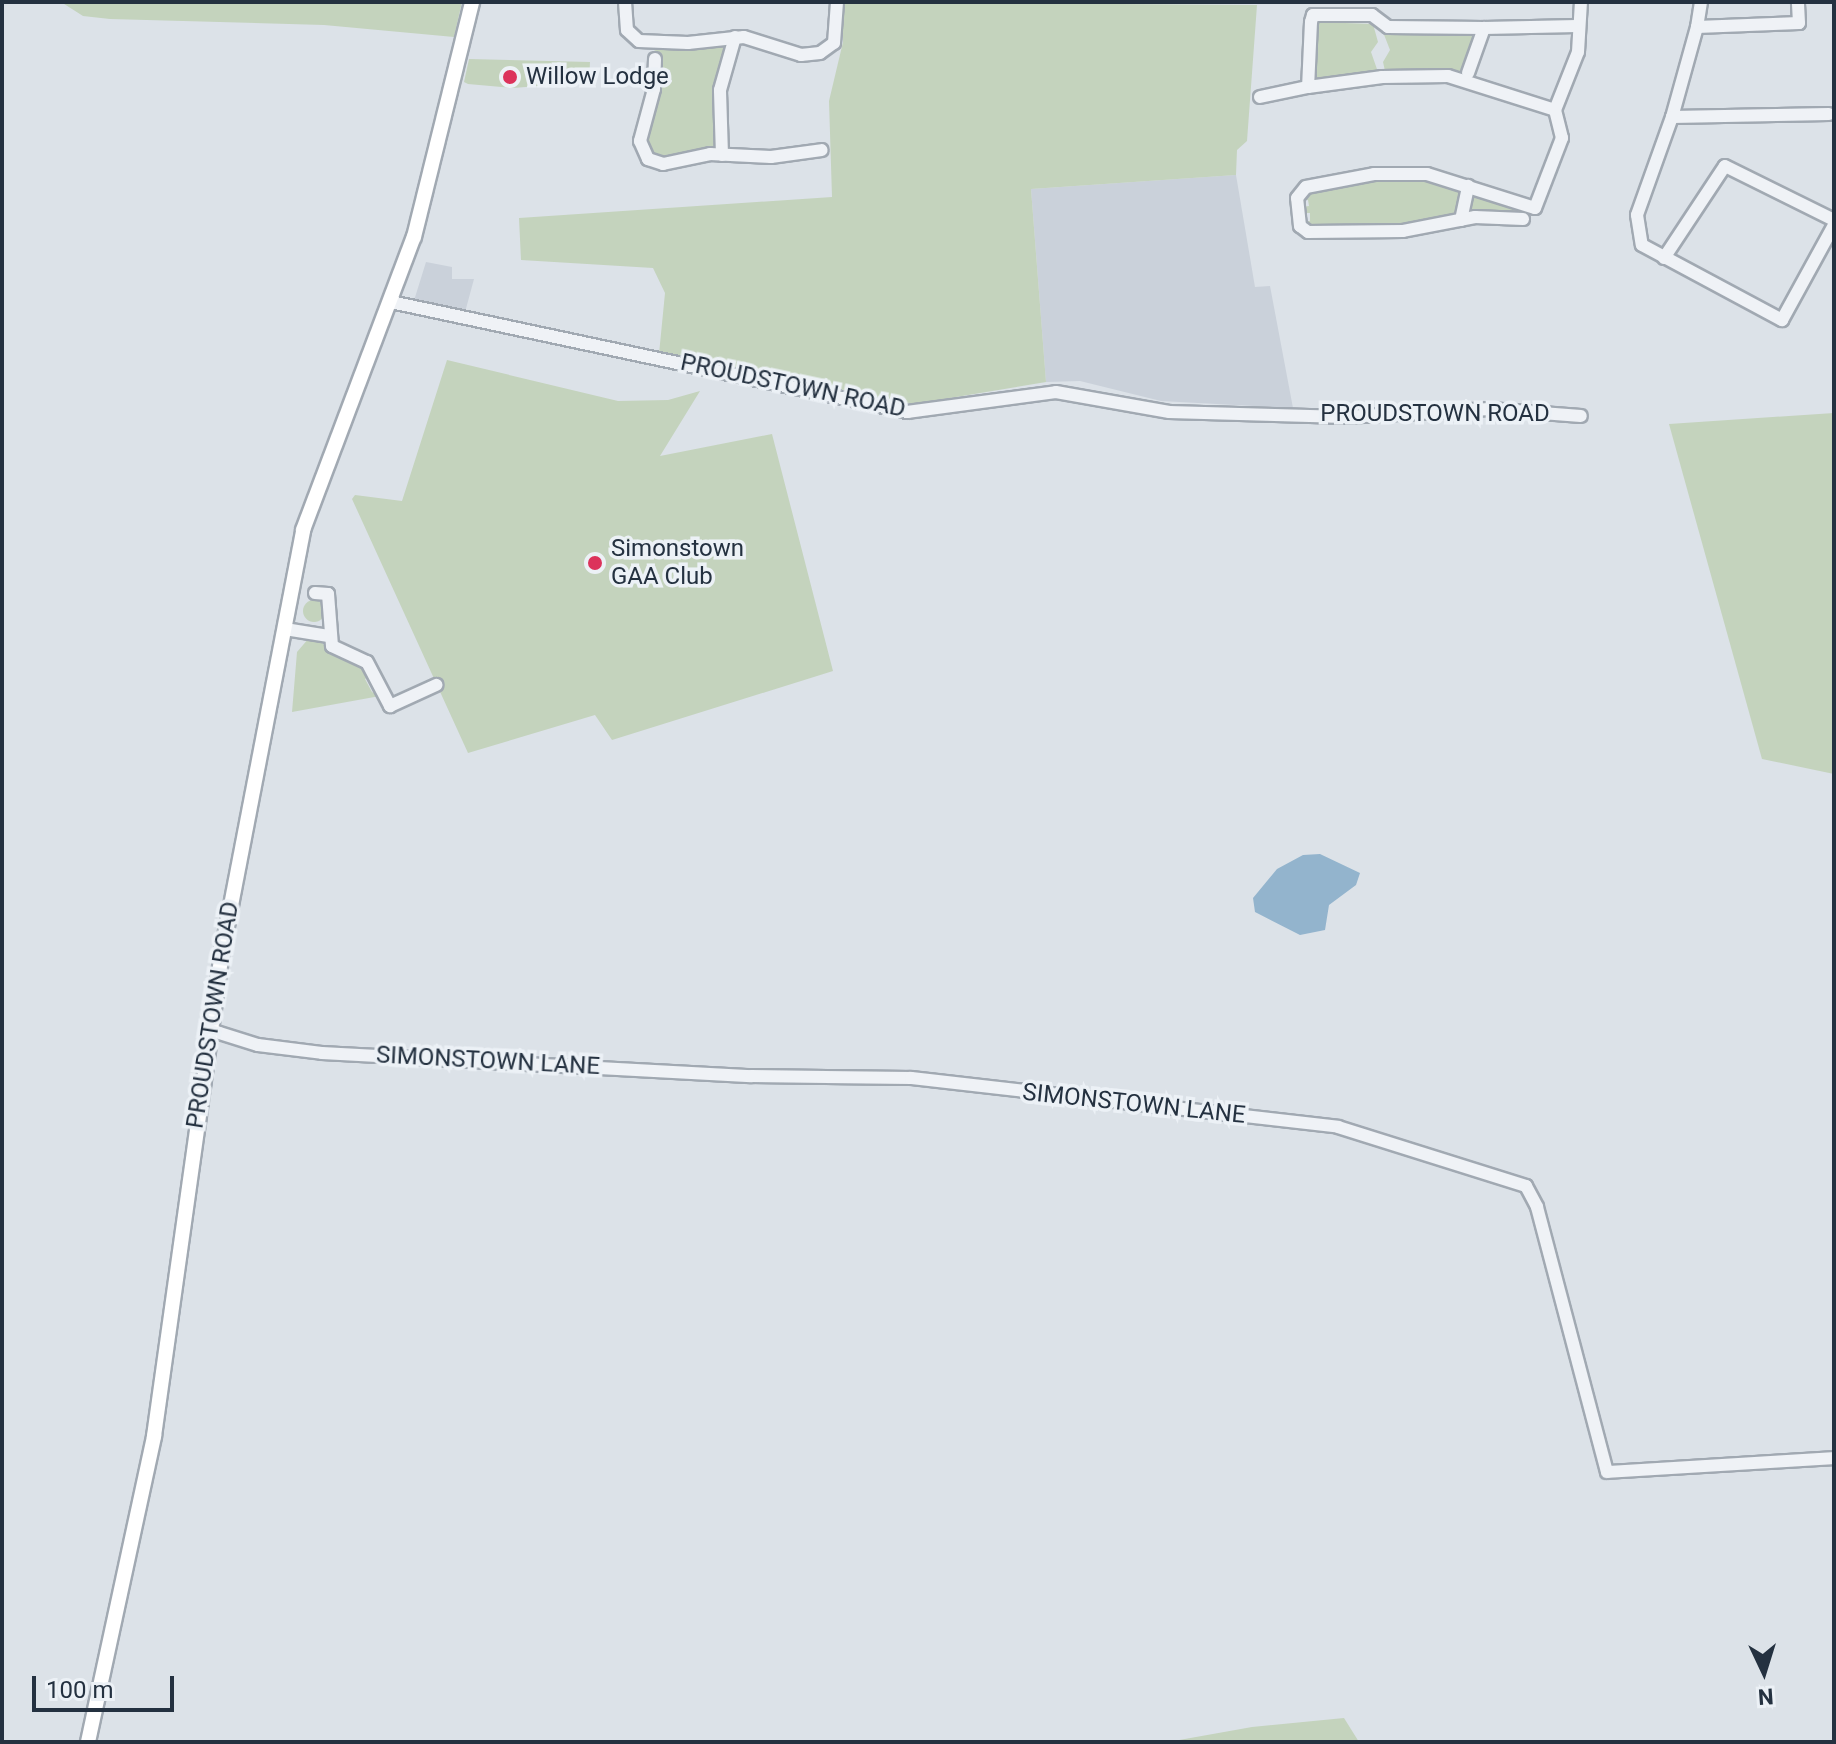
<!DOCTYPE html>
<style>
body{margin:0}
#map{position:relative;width:1836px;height:1744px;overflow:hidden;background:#dce2e8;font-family:Roboto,sans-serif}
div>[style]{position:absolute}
.built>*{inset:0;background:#cad1da}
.green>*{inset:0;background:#c4d3bd}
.round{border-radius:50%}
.water>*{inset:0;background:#93b4cd}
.roads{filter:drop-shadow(2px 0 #a1a9b2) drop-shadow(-2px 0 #a1a9b2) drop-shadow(0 2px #a1a9b2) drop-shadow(0 -2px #a1a9b2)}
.minor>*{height:12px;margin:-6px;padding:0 6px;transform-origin:6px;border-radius:6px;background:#eff2f6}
.major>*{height:14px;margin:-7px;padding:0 7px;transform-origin:7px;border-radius:7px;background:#fff}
.dots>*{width:22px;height:22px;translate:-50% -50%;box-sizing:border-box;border:4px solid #ecf1f6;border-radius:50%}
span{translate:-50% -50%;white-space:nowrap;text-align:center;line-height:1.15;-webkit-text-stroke:7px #ecf1f6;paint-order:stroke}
.poi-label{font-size:24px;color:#243140}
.left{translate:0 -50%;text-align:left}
.street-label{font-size:24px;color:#243140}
.frame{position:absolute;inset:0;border:4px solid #243140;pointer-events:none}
.north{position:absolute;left:1724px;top:1632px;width:80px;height:80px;-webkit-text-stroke:6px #ecf1f6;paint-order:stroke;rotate:176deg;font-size:22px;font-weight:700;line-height:32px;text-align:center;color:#243140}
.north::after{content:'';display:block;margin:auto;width:28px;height:36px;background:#243140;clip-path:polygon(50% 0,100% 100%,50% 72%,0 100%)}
.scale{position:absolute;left:32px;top:1676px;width:142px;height:36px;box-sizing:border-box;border:4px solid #243140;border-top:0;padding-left:10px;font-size:24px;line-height:28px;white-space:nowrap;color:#243140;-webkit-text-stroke:6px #ecf1f6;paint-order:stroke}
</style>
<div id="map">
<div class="built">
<i style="clip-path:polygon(1236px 175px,1255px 287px,1270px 286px,1293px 408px,1161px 401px,1080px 381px,1046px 382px,1031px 189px)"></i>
<i style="clip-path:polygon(426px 262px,452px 267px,452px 279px,474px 279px,464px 316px,412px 307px)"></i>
</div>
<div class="green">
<i style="clip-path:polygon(61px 2px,462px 2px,454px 37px,324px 25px,110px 19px,83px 16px)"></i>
<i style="clip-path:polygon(843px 2px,1257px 5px,1247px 141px,1237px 150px,1236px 175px,1031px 189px,1046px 382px,914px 404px,659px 354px,665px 293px,653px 268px,521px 260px,519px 218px,832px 197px,829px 101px,843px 42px)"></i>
<i style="clip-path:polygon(1317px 22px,1373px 24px,1378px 42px,1371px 52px,1378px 72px,1313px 82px)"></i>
<i style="clip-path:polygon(1383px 32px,1473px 33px,1475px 36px,1462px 72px,1385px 71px,1383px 62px,1390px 50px)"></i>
<i style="clip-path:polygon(724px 45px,728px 52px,715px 90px,717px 147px,661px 160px,647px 154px,645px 137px,659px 80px,671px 77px,670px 70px,660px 68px,658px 52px,647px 47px)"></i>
<i style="clip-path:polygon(469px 59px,590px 62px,589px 82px,513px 88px,468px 84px,464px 82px)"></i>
<i style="clip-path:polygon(1384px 178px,1430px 178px,1460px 188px,1456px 215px,1397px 227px,1309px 228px,1303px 222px,1310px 221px,1310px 213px,1302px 213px,1302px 207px,1309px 206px,1308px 200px,1301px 200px,1307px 191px)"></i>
<i style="clip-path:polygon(1477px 194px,1527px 212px,1527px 214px,1469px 214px,1466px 205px,1470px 195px)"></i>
<i style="clip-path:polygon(447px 360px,618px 401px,668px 400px,700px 391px,660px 456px,772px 434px,833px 671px,612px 740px,595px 715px,468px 753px,352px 499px,355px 495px,402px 501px)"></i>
<i style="clip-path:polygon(1834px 413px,1834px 774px,1762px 759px,1669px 424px)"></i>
<i class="round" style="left:303px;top:600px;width:22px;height:22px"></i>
<i style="clip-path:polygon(309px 638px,319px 640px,335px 656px,360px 663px,371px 674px,365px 679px,372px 692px,380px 696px,292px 712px,297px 652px)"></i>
<i style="clip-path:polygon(1344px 1718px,1359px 1742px,1168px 1742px,1252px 1727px)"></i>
</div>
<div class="water">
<i style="clip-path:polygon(1320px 854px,1360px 873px,1356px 885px,1329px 905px,1325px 930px,1300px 935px,1255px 912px,1253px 898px,1277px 869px,1303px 855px)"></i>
</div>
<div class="roads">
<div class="minor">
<i style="left:625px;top:2px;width:28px;rotate:86deg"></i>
<i style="left:627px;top:30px;width:16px;rotate:43deg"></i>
<i style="left:639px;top:41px;width:49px;rotate:2.3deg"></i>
<i style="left:688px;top:43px;width:56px;rotate:-6.1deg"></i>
<i style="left:744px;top:37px;width:60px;rotate:17.5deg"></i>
<i style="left:801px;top:55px;width:19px;rotate:-6deg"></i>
<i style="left:820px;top:53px;width:17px;rotate:-36deg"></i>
<i style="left:834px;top:43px;width:41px;rotate:-85.8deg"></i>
<i style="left:1701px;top:2px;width:25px;rotate:99deg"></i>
<i style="left:1697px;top:27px;width:102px;rotate:-2.2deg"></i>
<i style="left:1799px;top:23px;width:21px;rotate:-93deg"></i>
<i style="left:1697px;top:27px;width:93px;rotate:105.5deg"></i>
<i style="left:1672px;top:117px;width:157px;rotate:-1.1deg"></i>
<i style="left:1484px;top:28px;width:93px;rotate:-1.2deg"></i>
<i style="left:655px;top:59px;width:30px;rotate:92deg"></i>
<i style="left:654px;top:89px;width:54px;rotate:105.1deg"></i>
<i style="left:640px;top:141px;width:20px;rotate:66deg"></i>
<i style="left:648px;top:159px;width:16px;rotate:18deg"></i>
<i style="left:663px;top:164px;width:48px;rotate:-12deg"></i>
<i style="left:710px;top:154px;width:61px;rotate:2.8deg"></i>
<i style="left:771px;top:157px;width:51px;rotate:-7.8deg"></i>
<i style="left:1468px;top:73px;width:48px;rotate:-70.4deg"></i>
<i style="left:1484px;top:28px;width:96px;rotate:-179.4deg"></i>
<i style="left:1388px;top:27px;width:20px;rotate:-143deg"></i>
<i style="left:1372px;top:15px;width:59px;rotate:180deg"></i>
<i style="left:1313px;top:15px;width:7px;rotate:106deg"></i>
<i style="left:1311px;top:22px;width:65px;rotate:92.6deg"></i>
<i style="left:1308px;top:87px;width:75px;rotate:-7.7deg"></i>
<i style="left:1382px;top:77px;width:66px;rotate:-0.9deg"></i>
<i style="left:1448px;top:76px;width:112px;rotate:17.6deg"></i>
<i style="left:1260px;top:97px;width:49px;rotate:-11.8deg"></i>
<i style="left:1672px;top:117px;width:104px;rotate:109.7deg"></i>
<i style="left:1637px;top:215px;width:30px;rotate:81deg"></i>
<i style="left:1642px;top:245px;width:159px;rotate:28.2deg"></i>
<i style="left:1782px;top:320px;width:108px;rotate:-61.3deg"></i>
<i style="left:722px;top:155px;width:65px;rotate:-91.8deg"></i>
<i style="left:720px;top:90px;width:55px;rotate:-74.2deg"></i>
<i style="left:1523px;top:219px;width:48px;rotate:-177.6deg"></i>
<i style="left:1475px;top:217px;width:73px;rotate:169deg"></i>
<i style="left:1403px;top:231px;width:95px;rotate:179.4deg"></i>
<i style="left:1308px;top:232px;width:10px;rotate:-143deg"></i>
<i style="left:1300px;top:226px;width:28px;rotate:-96deg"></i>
<i style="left:1297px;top:198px;width:14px;rotate:-51deg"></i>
<i style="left:1306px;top:187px;width:69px;rotate:-10.8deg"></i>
<i style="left:1374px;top:174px;width:53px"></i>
<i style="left:1427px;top:174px;width:113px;rotate:17.5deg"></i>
<i style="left:1535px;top:208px;width:75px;rotate:-68.9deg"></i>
<i style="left:1562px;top:138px;width:29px;rotate:-104deg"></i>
<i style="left:1555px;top:110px;width:62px;rotate:-68.4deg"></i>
<i style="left:1578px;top:52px;width:50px;rotate:-86.6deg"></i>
<i style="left:1461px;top:220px;width:35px;rotate:-78deg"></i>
<i style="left:1664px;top:258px;width:110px;rotate:-56.5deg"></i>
<i style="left:1725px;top:166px;width:122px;rotate:26.4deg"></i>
<i style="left:391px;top:302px;width:528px;rotate:12.03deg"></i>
<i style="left:907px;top:412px;width:150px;rotate:-7.6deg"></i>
<i style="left:1056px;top:392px;width:115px;rotate:10deg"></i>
<i style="left:1169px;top:412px;width:176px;rotate:1.6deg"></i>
<i style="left:1345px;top:417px;width:145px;rotate:-3.2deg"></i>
<i style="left:1490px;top:409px;width:91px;rotate:4.4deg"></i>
<i style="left:315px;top:593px;width:13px;rotate:4deg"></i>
<i style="left:328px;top:594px;width:52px;rotate:85.6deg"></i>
<i style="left:332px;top:646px;width:38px;rotate:25deg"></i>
<i style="left:367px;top:662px;width:50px;rotate:62.4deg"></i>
<i style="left:390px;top:706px;width:51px;rotate:-24.5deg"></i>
<i style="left:285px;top:629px;width:44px;rotate:9.2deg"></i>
<i style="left:210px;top:1030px;width:50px;rotate:17.4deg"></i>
<i style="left:258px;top:1045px;width:64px;rotate:7.1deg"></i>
<i style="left:322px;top:1053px;width:430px;rotate:3.1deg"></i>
<i style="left:751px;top:1076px;width:160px;rotate:0.7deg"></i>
<i style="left:911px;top:1078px;width:430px;rotate:6.5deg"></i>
<i style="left:1338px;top:1127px;width:197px;rotate:17.4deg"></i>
<i style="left:1526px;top:1186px;width:24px;rotate:62deg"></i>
<i style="left:1537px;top:1207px;width:274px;rotate:75.2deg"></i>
<i style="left:1607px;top:1472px;width:227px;rotate:-3.5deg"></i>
</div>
<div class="major">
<i style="left:88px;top:1742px;width:313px;rotate:-77.8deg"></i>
<i style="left:154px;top:1436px;width:494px;rotate:-82deg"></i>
<i style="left:223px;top:947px;width:425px;rotate:-79.1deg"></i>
<i style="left:303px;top:530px;width:313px;rotate:-69.3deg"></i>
<i style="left:414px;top:237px;width:242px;rotate:-76.1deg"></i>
</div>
</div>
<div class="dots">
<i style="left:510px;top:77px;background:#dc335b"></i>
<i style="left:595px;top:563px;background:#dc335b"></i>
</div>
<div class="poi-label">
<span class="left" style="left:526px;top:77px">Willow Lodge</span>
<span class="left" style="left:611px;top:563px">Simonstown<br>GAA Club</span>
</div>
<div class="street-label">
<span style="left:793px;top:386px;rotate:12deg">PROUDSTOWN ROAD</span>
<span style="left:1435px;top:414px">PROUDSTOWN ROAD</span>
<span style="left:213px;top:1015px;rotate:-81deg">PROUDSTOWN ROAD</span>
<span style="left:488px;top:1061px;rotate:3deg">SIMONSTOWN LANE</span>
<span style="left:1134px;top:1104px;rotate:6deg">SIMONSTOWN LANE</span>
</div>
<div class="frame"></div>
<div class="north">N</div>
<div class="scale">100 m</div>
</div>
